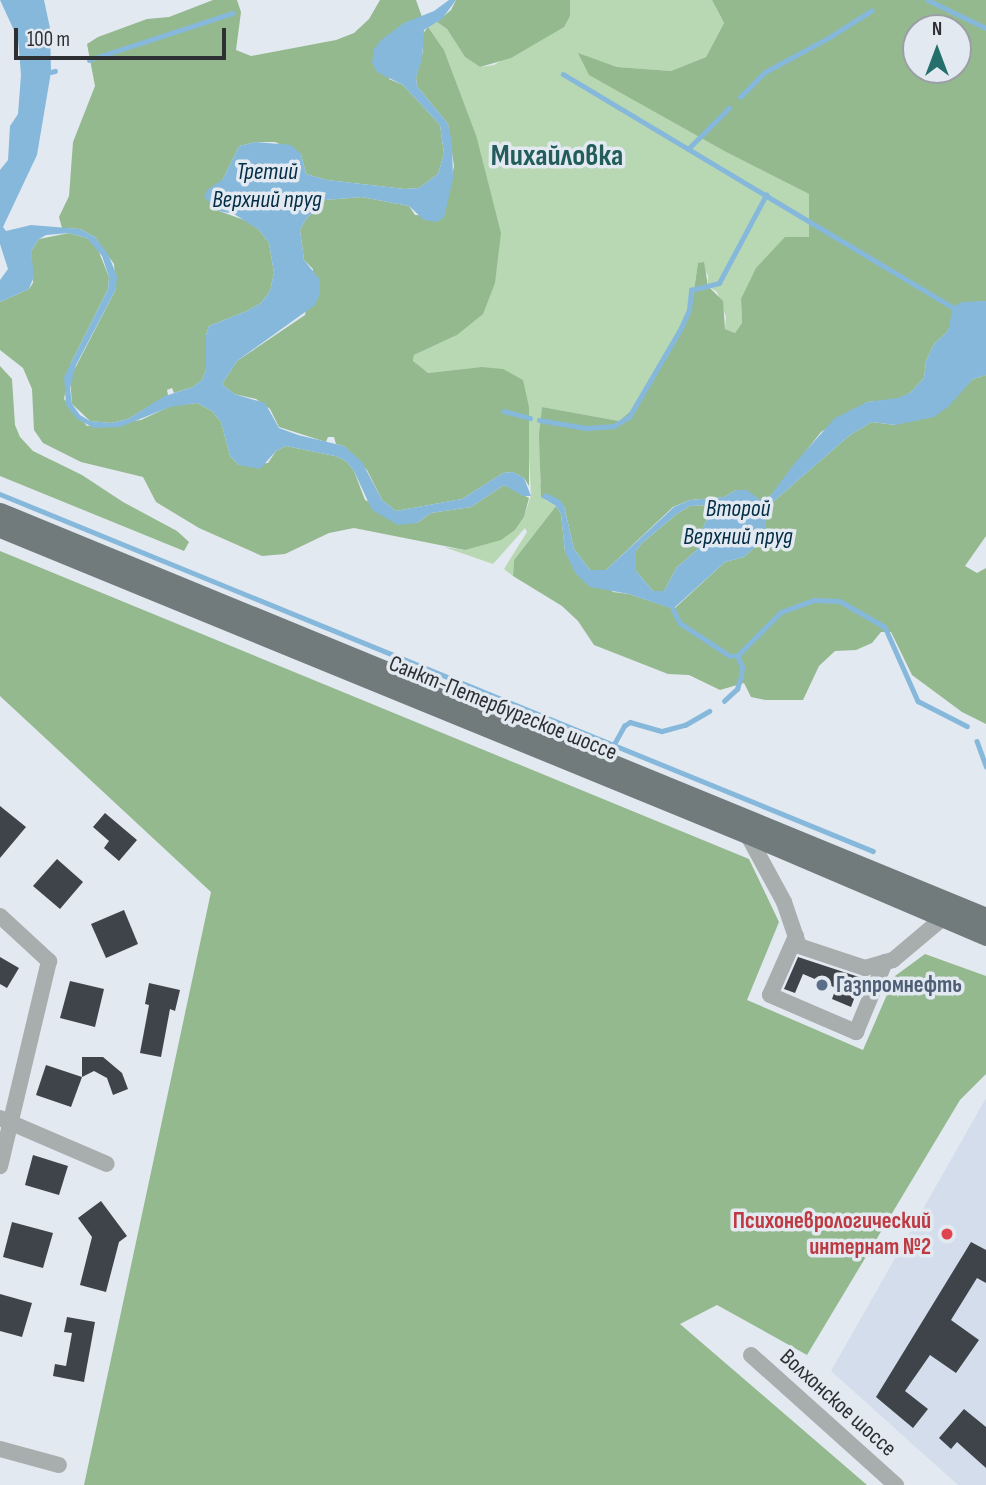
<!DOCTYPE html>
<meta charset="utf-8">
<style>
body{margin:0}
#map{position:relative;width:986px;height:1485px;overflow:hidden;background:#e3e9f1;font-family:"Sofia Sans Condensed",sans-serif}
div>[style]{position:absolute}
.built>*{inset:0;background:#d3ddeb}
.green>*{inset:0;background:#b7d8b2}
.forest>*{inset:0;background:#94b98e}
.water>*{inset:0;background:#86b8db}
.stream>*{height:4.5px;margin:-2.25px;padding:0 2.25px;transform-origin:2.25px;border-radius:2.25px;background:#86b8db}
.building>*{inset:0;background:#3f444a}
.minor>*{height:16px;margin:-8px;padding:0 8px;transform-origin:8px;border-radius:8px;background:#a8adad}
.major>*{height:19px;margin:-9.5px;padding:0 9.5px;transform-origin:9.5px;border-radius:9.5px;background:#727b7b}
.dots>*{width:19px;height:19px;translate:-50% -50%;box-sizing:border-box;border:4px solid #e3e9f1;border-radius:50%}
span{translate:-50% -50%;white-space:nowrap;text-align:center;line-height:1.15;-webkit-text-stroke:7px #e3e9f1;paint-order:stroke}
.street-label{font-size:23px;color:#2d2f32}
.service-label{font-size:23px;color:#4e5e75;font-weight:700}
.left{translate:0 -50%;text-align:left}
.health-label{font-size:23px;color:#be3a42;font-weight:700}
.right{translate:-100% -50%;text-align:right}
.water-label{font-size:24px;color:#032d45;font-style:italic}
.district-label{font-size:30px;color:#235d5b;font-weight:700}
.north{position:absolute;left:902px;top:14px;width:70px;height:70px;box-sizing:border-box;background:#e3e9f1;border:2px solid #9a9fa5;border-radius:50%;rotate:0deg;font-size:19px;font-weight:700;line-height:28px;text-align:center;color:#2d2f32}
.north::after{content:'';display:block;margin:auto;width:24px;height:32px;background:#246e6b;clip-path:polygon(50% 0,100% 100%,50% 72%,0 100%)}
.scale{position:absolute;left:14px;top:28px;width:212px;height:32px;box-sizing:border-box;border:4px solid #2d2f32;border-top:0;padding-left:9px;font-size:21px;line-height:24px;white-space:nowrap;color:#2d2f32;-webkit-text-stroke:5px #e3e9f1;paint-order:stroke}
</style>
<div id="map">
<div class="built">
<i style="clip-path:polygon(986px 1098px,986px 1485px,958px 1485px,831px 1371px)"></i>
</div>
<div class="green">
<i style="clip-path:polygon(570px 0,712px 0,724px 23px,706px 57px,671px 71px,617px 67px,579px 54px,590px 75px,726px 152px,809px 194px,809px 238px,741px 299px,742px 323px,735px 333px,725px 329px,726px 317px,717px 292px,708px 286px,708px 275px,698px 263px,692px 304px,669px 354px,632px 410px,619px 421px,542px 407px,540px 481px,545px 500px,556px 506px,514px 560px,513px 576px,504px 569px,527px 532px,525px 528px,493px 564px,444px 547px,465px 550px,515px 530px,524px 517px,531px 495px,526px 398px,481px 367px,428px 373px,413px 362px,414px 355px,457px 335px,476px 135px,444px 50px,428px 27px,437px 22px,447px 29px,465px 57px,480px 67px,494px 65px,570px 16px)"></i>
</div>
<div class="forest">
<i style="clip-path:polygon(213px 0,237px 0,241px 12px,236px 50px,251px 56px,336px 40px,354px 33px,369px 19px,380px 0,416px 0,422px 17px,404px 23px,389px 79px,403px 85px,440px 125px,444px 154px,438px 174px,419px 188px,405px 189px,327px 180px,306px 174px,301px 154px,275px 142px,256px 142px,239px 146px,223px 179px,219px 211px,247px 221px,259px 230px,269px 243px,274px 273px,270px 291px,261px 303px,247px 311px,209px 326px,206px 335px,206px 370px,202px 380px,193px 387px,174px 393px,172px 388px,167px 390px,168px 395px,128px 419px,111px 423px,90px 421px,72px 404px,70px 378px,116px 289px,114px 264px,95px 237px,80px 229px,62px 228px,59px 217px,69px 196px,73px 142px,95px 86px,87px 44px,98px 37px,147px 19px,169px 17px)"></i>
<i style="clip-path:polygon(456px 0,570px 0,570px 16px,564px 27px,511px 58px,480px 67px,465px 57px,447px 29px,437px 22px,451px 10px)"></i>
<i style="clip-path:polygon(evenodd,712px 0,986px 0,986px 301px,977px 302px,953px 315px,948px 331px,934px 344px,926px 361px,924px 378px,910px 393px,898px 399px,867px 402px,821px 432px,768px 499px,762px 501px,736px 490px,724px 497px,690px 500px,673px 507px,606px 570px,590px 570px,574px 549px,564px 506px,541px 497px,539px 435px,542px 407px,619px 421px,632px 410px,669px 354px,692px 304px,698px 263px,704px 262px,708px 286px,723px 301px,725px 329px,735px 333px,742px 323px,741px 299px,756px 268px,785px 237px,809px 237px,809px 194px,726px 152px,589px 75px,578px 53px,617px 67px,671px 71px,706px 57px,724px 23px,712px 0,916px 28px,958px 28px,958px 70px,916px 70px,916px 28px)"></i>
<i style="clip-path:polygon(428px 27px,444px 50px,476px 135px,501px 233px,495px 283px,483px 314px,457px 335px,414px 355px,413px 361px,428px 373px,481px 367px,503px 369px,523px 380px,529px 407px,529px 486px,524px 478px,513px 472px,503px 473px,462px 499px,396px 511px,382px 500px,367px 470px,344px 446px,336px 444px,334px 437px,328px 437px,326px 442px,279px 427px,270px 409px,256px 399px,234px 394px,222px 384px,237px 361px,305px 315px,313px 269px,304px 260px,300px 230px,306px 219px,325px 200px,362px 197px,409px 206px,415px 215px,444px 216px,454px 166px,448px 124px,417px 86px,416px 77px,423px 51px,421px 36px)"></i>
<i style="clip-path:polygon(69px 233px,87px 238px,97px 247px,109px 277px,108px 289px,71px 363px,64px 399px,87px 426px,141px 420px,171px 406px,197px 403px,212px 411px,221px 422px,230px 456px,239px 465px,268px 463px,276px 451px,286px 446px,335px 456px,346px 461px,354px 471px,365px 500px,417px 523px,431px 513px,471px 507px,504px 485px,529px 498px,524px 517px,515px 530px,501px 540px,465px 550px,354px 528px,329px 533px,285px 554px,262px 556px,199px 528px,156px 502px,143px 477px,81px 462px,43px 443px,34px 430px,32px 389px,23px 368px,0 350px,0 302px,29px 289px,33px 283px,31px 251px,39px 239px)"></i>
<i style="clip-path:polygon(0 366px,12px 379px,15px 425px,20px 437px,33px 451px,82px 475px,123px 502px,177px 531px,189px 542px,184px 551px,0 476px)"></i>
<i style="clip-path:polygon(986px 375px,986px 536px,965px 566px,977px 573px,986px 568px,986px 724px,962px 712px,912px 675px,891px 632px,881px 632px,872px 643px,856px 650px,835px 651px,819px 666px,803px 700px,765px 700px,751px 697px,744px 683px,720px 690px,689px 675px,668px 674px,594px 645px,578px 621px,562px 606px,513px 576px,514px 560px,556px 506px,561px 514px,565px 552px,613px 592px,629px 594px,674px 609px,725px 562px,744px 557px,755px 547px,766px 531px,766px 508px,850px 435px,872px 422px,895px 425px,961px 390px,973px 379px)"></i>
<i style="clip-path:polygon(709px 505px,713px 508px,701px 531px,698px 549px,677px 567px,664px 591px,653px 591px,636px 571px,636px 551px,642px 543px,678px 513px,690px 506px)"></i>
<i style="clip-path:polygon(0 551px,749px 859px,779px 922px,747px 1000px,863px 1050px,895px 976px,925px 954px,986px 976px,986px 1074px,960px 1100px,807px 1355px,717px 1305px,680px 1324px,867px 1485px,84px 1485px,211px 892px,0 696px)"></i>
</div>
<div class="water">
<i style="clip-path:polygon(0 0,44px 0,50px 28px,51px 72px,37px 155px,3px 227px,6px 231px,31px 225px,80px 229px,95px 237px,108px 254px,117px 276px,116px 289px,76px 365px,70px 388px,72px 404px,80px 415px,90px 421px,111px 423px,128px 419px,165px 396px,193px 387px,202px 380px,206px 370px,206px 335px,209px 326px,247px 311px,261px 303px,270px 291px,274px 273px,269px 243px,259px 230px,234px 214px,219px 211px,204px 197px,207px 190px,223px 179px,239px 146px,256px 142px,291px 145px,301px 154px,306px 174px,327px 180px,405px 189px,419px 188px,438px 174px,444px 154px,440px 125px,403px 85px,377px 72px,372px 63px,374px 49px,381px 40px,404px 23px,434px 11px,449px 0,456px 0,442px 19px,424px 30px,422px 59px,416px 77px,417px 86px,448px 124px,452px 143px,453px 179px,444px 217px,437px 222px,424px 220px,409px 206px,362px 197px,325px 200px,306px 219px,300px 230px,304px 260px,320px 280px,320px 294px,315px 305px,237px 361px,222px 384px,234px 394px,265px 403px,279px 428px,298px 435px,344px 446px,362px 462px,382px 500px,396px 511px,462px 499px,503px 473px,513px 472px,524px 478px,531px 496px,523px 496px,504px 485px,471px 507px,431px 513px,417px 523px,398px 525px,372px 510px,354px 471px,346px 461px,335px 456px,286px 446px,276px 451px,260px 469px,239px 465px,230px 456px,221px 422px,212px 411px,197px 403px,170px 407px,120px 427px,94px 428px,77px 419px,66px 405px,64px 377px,108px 289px,109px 277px,102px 256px,87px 238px,69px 233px,46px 235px,39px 239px,31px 251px,34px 276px,29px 289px,0 302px,0 280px,8px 269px,0 244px,0 170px,8px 160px,10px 126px,18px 114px,21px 75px,18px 39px)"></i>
<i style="clip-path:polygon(evenodd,986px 301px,986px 375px,973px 379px,948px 407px,934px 417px,895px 425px,872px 422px,850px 435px,766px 508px,766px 531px,755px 547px,744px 557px,725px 562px,673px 609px,629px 594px,590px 587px,576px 574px,565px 552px,561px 514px,556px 506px,541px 497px,546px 493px,560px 500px,564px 506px,574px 549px,590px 570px,606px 570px,674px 507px,690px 500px,724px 497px,736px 490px,747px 490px,762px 501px,768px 499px,794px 464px,835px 418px,867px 402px,898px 398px,910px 393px,924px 378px,926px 361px,934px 344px,948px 331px,953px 307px,962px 302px,986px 301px,709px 505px,713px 508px,701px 531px,698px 549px,677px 567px,664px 591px,653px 591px,636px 571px,636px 551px,642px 543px,678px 513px,690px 506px,709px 505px)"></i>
</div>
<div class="stream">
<i style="left:928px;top:0;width:64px;rotate:25.8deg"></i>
<i style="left:89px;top:60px;width:151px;rotate:-18.1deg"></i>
<i style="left:51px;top:72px;width:4px;rotate:-14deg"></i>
<i style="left:563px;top:74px;width:454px;rotate:30.9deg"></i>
<i style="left:740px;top:97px;width:35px;rotate:-45deg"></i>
<i style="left:765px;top:72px;width:74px;rotate:-28.3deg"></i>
<i style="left:830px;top:37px;width:49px;rotate:-32.4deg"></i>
<i style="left:688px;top:149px;width:58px;rotate:-45deg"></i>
<i style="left:504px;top:411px;width:27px;rotate:15deg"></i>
<i style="left:539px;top:420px;width:49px;rotate:9.5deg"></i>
<i style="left:587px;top:428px;width:27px;rotate:-4deg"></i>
<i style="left:614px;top:426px;width:17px;rotate:-31deg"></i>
<i style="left:629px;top:417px;width:103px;rotate:-59.7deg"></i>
<i style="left:681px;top:328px;width:20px;rotate:-66deg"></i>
<i style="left:689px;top:310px;width:20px;rotate:-84deg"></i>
<i style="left:691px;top:290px;width:29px;rotate:-14deg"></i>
<i style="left:719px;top:283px;width:100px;rotate:-61.9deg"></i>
<i style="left:0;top:494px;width:943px;rotate:22.24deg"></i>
<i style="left:673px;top:609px;width:16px;rotate:63deg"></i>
<i style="left:680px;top:623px;width:60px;rotate:33.4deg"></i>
<i style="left:730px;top:656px;width:7px"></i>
<i style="left:737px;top:656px;width:62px;rotate:-45deg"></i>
<i style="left:781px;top:612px;width:35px;rotate:-20deg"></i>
<i style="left:814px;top:600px;width:26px;rotate:2deg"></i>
<i style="left:840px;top:601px;width:52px;rotate:30deg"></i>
<i style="left:885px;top:627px;width:81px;rotate:66deg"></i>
<i style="left:918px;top:701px;width:55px;rotate:27deg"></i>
<i style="left:724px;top:701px;width:18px;rotate:-43deg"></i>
<i style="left:737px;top:689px;width:13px;rotate:-72deg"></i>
<i style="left:741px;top:677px;width:10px;rotate:-84deg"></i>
<i style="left:742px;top:667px;width:12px;rotate:-114deg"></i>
<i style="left:977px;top:741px;width:27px;rotate:70deg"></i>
<i style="left:613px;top:746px;width:23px;rotate:-61deg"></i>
<i style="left:624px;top:726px;width:7px;rotate:-34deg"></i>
<i style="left:630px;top:722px;width:33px;rotate:16deg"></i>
<i style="left:662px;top:731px;width:24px;rotate:-15deg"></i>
<i style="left:685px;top:725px;width:28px;rotate:-30deg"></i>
</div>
<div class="building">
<i style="clip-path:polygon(0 806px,26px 827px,0 858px)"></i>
<i style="clip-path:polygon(105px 813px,137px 840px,119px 861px,104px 848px,109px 841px,93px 827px)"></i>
<i style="clip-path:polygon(57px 859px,83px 882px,60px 909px,33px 886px)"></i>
<i style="clip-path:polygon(124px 910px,138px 944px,106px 958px,91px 924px)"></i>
<i style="clip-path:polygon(0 957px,19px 968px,7px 988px,0 984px)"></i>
<i style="clip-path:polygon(798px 957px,862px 978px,851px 1007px,832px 999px,836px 988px,803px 974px,795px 993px,784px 989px)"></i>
<i style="clip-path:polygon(70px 981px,104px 989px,95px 1027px,60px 1018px)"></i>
<i style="clip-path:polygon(149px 983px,180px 990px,175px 1011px,170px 1009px,161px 1057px,140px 1053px,149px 1005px,145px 1004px)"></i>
<i style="clip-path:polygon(82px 1057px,103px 1057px,122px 1073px,128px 1089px,113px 1095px,107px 1078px,94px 1071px,82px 1077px)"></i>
<i style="clip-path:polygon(46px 1065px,82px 1077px,71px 1107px,36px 1095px)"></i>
<i style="clip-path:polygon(33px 1155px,68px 1166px,59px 1195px,25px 1185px)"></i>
<i style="clip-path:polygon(101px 1201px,127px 1236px,119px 1242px,106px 1292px,80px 1285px,92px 1237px,78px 1218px)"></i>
<i style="clip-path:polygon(12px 1222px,53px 1233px,43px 1268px,3px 1257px)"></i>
<i style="clip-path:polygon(971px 1242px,986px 1250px,986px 1283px,977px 1278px,951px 1320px,979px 1340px,956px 1373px,930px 1355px,905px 1391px,928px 1409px,913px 1428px,876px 1397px)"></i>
<i style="clip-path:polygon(0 1294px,32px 1303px,22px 1337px,0 1331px)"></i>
<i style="clip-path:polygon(67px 1317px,95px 1322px,84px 1382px,53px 1376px,55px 1364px,66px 1366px,72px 1333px,64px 1332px)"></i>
<i style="clip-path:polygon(964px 1409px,986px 1427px,986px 1468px,957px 1442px,951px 1449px,939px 1438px)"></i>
</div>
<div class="minor">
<i style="left:747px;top:834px;width:77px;rotate:61.4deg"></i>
<i style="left:784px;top:902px;width:46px;rotate:71.2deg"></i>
<i style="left:799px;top:946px;width:70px;rotate:18.4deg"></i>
<i style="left:865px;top:968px;width:29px;rotate:-16deg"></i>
<i style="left:893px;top:960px;width:67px;rotate:-40.1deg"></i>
<i style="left:0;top:916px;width:67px;rotate:42.6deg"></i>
<i style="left:49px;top:961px;width:211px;rotate:103.4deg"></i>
<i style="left:796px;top:936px;width:64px;rotate:113.8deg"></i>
<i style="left:770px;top:995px;width:94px;rotate:23.3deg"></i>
<i style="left:856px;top:1032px;width:76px;rotate:-67.5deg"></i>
<i style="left:0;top:1118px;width:116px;rotate:23.3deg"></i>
<i style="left:751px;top:1355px;width:195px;rotate:41.9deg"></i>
<i style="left:0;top:1449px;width:61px;rotate:15.2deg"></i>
</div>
<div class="major">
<i style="left:0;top:512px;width:1066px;rotate:22.33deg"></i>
<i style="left:0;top:528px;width:807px;rotate:22.28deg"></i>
<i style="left:747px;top:834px;width:260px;rotate:23.1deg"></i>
</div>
<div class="dots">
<i style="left:822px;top:985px;background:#5c6f8a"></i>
<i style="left:947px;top:1234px;background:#e0444e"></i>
</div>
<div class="street-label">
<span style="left:503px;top:708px;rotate:22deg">Санкт-Петербургское шоссе</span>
<span style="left:838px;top:1403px;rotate:42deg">Волхонское шоссе</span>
</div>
<div class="service-label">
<span class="left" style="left:836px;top:985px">Газпромнефть</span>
</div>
<div class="health-label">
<span class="right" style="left:931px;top:1234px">Психоневрологический<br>интернат №2</span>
</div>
<div class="water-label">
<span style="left:267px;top:186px">Третий<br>Верхний пруд</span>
<span style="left:738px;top:523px">Второй<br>Верхний пруд</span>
</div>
<div class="district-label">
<span style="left:557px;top:156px">Михайловка</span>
</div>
<div class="north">N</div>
<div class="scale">100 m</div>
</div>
